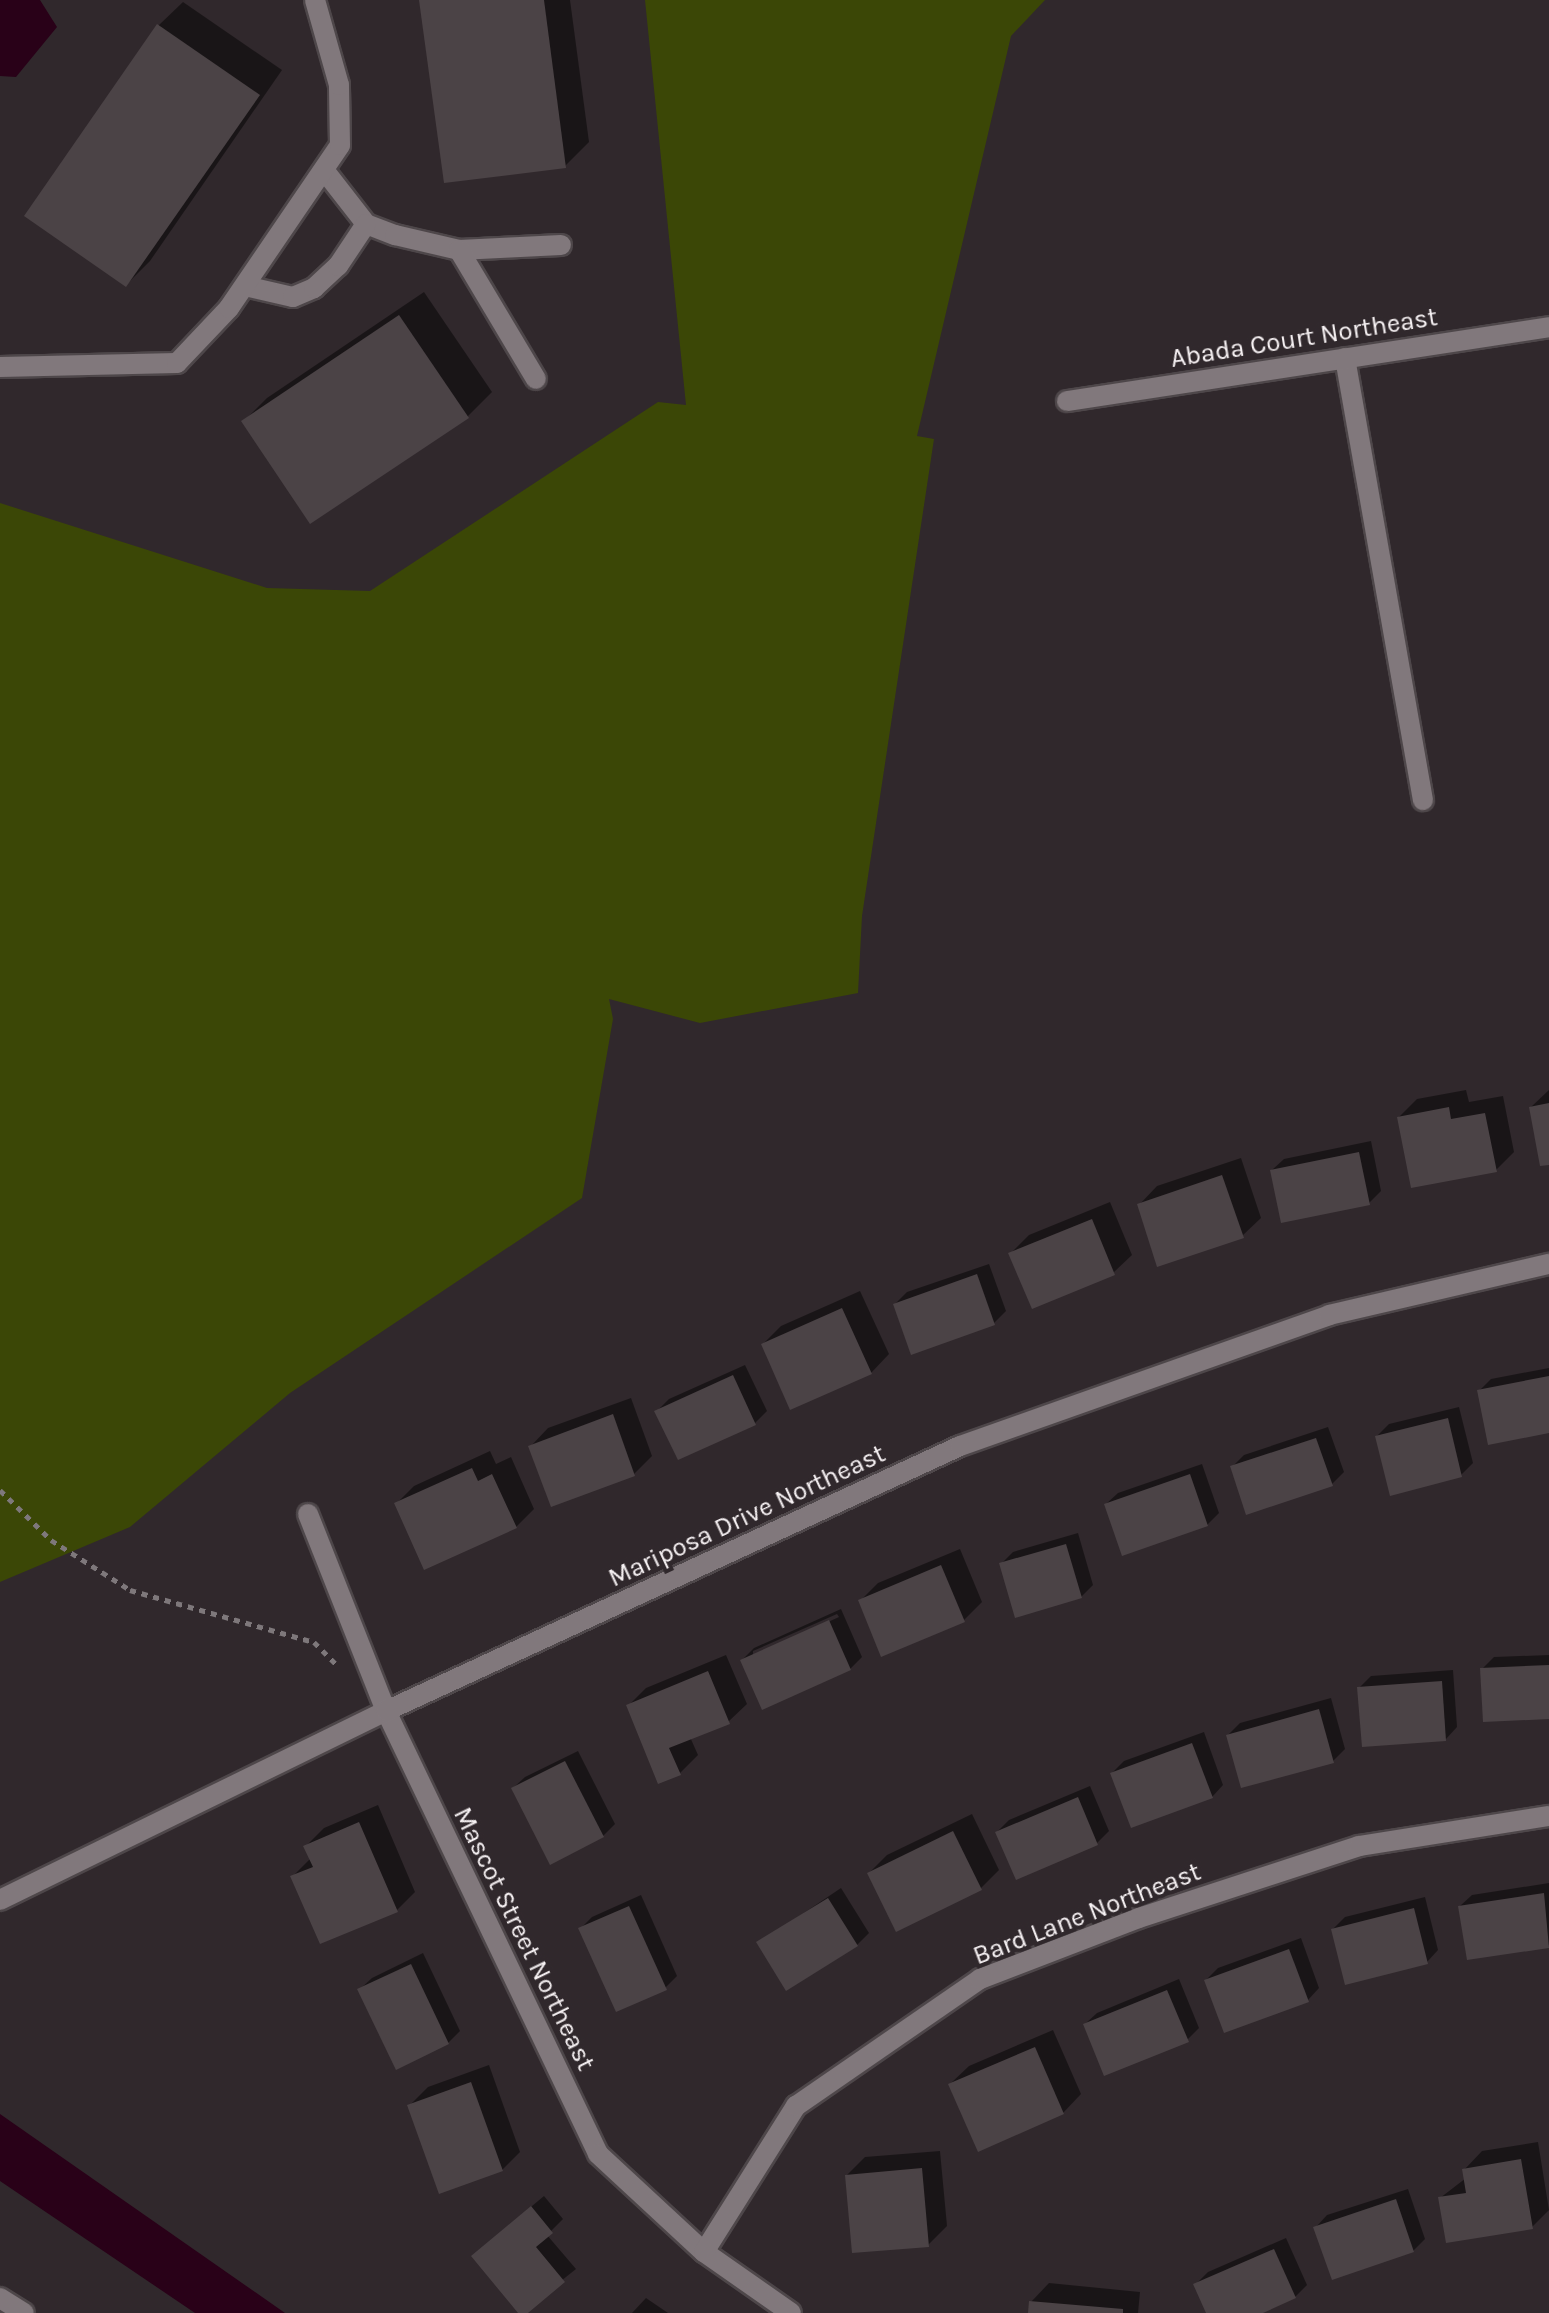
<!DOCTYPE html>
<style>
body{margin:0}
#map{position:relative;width:1549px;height:2313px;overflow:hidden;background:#30282c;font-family:Karla,sans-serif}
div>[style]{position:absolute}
.green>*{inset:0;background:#3b4706}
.water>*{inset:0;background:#290118}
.shadow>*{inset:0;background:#0007}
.building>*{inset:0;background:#4b4346}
.path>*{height:5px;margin-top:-2.5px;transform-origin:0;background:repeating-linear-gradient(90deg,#7e787b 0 6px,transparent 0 12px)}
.roads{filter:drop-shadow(2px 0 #4e474a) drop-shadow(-2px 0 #4e474a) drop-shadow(0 2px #4e474a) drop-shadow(0 -2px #4e474a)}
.lane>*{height:20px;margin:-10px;padding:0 10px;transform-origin:10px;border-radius:10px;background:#81787c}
.street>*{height:20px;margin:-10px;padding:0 10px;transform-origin:10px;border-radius:10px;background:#81787c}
span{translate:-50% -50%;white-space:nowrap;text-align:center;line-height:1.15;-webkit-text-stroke:8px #30282c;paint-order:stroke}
.street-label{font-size:26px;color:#f7f2f4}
</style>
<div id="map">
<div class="green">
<i style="clip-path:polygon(645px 0,1045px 0,1011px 36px,917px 436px,934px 439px,862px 916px,858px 993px,700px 1023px,609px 999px,613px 1019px,582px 1198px,290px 1393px,130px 1527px,0 1582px,0 503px,267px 588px,370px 591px,658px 402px,686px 405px)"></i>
</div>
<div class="water">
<i style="clip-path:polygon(0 0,40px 0,57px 27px,16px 77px,0 76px)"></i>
<i style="clip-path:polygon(0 2114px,285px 2313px,195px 2313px,0 2181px)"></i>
</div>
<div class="shadow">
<i style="clip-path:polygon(421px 0,570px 0,589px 142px,565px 166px)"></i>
<i style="clip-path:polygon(183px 2px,282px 70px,150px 261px,126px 285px,159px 25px)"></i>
<i style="clip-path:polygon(424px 292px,492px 392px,468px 416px,311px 521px,243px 422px,267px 398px)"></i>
<i style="clip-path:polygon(1466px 1090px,1469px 1102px,1503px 1096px,1514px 1152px,1496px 1170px,1399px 1117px,1417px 1099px)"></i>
<i style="clip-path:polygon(1549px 1090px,1549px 1163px,1531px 1107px)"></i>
<i style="clip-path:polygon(1371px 1141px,1381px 1191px,1369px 1203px,1272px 1170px,1284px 1159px)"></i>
<i style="clip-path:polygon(1241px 1158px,1261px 1218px,1242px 1236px,1139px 1205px,1157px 1186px)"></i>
<i style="clip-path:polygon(1110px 1202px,1132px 1255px,1113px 1273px,1011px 1253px,1029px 1235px)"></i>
<i style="clip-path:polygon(989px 1264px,1006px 1311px,994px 1323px,895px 1304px,907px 1292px)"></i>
<i style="clip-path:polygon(860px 1291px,889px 1354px,871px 1373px,763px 1344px,781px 1326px)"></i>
<i style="clip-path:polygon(745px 1365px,767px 1411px,755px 1423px,679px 1458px,657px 1411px,669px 1399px)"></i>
<i style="clip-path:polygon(1549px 1368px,1549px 1431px,1479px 1391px,1491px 1379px)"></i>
<i style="clip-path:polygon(631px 1398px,652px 1456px,634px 1474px,552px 1505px,530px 1447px,548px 1428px)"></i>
<i style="clip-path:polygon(1459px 1407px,1473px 1463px,1461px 1475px,1377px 1436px,1389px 1424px)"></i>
<i style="clip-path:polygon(1328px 1427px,1344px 1472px,1332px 1484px,1232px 1467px,1244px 1455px)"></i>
<i style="clip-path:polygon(490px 1451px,496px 1464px,511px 1457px,534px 1509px,516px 1527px,396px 1504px,414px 1486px)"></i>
<i style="clip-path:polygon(1202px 1464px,1219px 1513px,1207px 1525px,1106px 1504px,1118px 1493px)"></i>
<i style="clip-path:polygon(1078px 1533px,1093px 1585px,1081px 1597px,1001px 1564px,1013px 1552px)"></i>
<i style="clip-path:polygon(960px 1549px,982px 1602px,964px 1620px,860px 1601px,878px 1583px)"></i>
<i style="clip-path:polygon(evenodd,841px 1609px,862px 1657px,850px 1669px,742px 1660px,754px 1648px,841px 1609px,837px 1614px,839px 1617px,753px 1656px,753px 1651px,837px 1614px)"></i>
<i style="clip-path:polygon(726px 1655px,747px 1704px,728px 1722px,690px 1737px,698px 1755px,680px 1773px,628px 1706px,646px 1688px)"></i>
<i style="clip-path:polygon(1549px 1655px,1549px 1717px,1482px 1669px,1494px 1657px)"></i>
<i style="clip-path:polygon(1453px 1670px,1457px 1727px,1446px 1739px,1359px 1688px,1371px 1676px)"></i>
<i style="clip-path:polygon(1331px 1698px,1345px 1749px,1333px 1761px,1228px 1735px,1240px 1723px)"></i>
<i style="clip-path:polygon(1204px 1732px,1223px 1785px,1212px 1797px,1112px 1773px,1124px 1761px)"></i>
<i style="clip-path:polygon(578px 1751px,615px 1824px,603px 1836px,513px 1788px,525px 1777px)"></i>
<i style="clip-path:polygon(1090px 1786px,1109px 1831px,1097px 1843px,1017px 1877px,997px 1832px,1009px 1820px)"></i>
<i style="clip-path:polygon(378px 1805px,415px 1892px,397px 1910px,293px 1876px,311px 1858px,306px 1846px,324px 1828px)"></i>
<i style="clip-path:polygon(972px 1814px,999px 1870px,981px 1888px,896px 1929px,869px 1873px,887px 1855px)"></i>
<i style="clip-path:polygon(1549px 1883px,1549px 1945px,1468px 1958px,1460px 1906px,1472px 1895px)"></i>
<i style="clip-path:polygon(841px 1888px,869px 1933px,857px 1945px,759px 1943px)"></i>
<i style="clip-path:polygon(641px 1895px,677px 1976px,665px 1988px,580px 1929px,592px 1917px)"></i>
<i style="clip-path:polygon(1425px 1897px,1438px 1950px,1427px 1962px,1333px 1929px,1345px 1917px)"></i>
<i style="clip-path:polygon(1301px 1938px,1319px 1988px,1308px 2000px,1206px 1980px,1218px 1968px)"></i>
<i style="clip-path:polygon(423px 1953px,460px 2031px,448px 2043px,360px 1989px,372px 1978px)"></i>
<i style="clip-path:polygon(1179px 1979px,1199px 2028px,1187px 2040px,1085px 2024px,1097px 2013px)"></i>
<i style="clip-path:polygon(1053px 2030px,1081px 2094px,1063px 2113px,950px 2084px,969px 2066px)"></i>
<i style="clip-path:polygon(489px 2065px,520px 2152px,502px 2170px,409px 2106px,428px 2087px)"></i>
<i style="clip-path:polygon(1538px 2142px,1549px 2210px,1532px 2227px,1440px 2198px,1466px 2178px,1464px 2170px,1482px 2151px)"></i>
<i style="clip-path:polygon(940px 2151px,947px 2226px,928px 2245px,847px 2175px,865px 2157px)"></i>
<i style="clip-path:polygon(1408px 2189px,1425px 2239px,1413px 2251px,1316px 2227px,1327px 2215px)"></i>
<i style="clip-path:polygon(544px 2196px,563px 2219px,547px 2235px,576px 2269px,521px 2313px,485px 2245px)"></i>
<i style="clip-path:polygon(1286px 2238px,1307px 2285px,1295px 2297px,1258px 2313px,1209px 2313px,1196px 2284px,1208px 2272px)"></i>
<i style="clip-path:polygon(1049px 2283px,1140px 2292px,1138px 2313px,1030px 2313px,1031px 2302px)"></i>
<i style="clip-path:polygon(646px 2298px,668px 2313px,632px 2313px)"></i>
</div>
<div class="building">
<i style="clip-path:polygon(419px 0,544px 0,566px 168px,444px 183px)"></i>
<i style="clip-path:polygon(157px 24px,260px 95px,126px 287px,24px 216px)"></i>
<i style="clip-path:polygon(399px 315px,469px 418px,310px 524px,241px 421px)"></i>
<i style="clip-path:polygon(1549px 1103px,1549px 1165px,1540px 1166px,1529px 1107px)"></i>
<i style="clip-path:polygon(1449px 1107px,1451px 1119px,1485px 1113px,1497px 1172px,1411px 1188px,1397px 1117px)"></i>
<i style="clip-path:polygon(1359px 1152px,1370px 1205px,1281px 1223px,1270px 1170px)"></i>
<i style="clip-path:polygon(1222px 1175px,1244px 1238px,1157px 1267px,1137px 1204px)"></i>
<i style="clip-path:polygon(1092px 1219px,1115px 1275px,1032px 1309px,1008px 1253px)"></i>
<i style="clip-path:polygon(977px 1274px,995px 1325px,911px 1355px,893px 1304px)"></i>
<i style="clip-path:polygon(842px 1308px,872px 1374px,790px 1410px,761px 1344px)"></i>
<i style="clip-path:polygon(733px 1375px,756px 1425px,678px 1460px,654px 1411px)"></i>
<i style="clip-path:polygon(1549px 1376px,1549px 1433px,1488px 1445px,1477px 1390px)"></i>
<i style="clip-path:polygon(613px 1414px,635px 1476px,551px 1507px,528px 1446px)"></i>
<i style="clip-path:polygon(1448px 1418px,1462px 1477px,1390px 1496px,1375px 1436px)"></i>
<i style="clip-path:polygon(1316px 1438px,1333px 1486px,1246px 1515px,1230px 1466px)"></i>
<i style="clip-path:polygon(472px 1468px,478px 1481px,492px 1474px,517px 1528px,424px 1570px,394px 1503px)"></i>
<i style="clip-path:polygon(1190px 1474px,1208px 1526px,1122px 1556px,1104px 1504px)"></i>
<i style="clip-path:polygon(1066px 1544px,1082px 1598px,1015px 1618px,999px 1563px)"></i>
<i style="clip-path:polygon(941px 1565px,965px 1622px,881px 1657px,858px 1600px)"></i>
<i style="clip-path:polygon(829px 1620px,851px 1670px,762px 1710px,740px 1660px)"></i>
<i style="clip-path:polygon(1549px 1665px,1549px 1719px,1483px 1722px,1480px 1668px)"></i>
<i style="clip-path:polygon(708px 1671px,730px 1724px,669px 1748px,681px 1775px,658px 1784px,626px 1705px)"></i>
<i style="clip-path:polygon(1442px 1681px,1446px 1741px,1362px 1747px,1357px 1687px)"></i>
<i style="clip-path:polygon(1319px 1709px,1334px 1763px,1241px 1788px,1226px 1735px)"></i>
<i style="clip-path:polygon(1192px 1743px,1213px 1798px,1131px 1828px,1110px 1773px)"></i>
<i style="clip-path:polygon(565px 1761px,604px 1837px,550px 1865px,511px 1788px)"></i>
<i style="clip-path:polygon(1078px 1797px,1098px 1845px,1016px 1880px,995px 1832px)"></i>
<i style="clip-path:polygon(359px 1822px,398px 1912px,320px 1944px,290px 1876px,313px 1867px,303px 1846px)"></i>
<i style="clip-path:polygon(953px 1831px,982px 1890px,896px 1932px,867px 1873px)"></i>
<i style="clip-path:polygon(1544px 1893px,1549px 1948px,1467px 1960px,1458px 1906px)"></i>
<i style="clip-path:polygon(828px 1898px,858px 1946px,786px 1991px,756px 1942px)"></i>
<i style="clip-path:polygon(629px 1906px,667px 1990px,616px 2012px,578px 1928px)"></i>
<i style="clip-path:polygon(1414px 1908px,1428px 1964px,1345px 1985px,1331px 1929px)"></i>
<i style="clip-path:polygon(1289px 1949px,1309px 2002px,1224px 2033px,1204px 1980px)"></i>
<i style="clip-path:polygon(411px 1964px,449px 2044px,396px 2070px,357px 1989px)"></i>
<i style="clip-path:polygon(1167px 1990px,1189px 2042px,1104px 2076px,1083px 2024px)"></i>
<i style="clip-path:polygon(1035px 2047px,1064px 2114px,978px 2152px,948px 2084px)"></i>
<i style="clip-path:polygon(471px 2082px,503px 2171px,439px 2194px,407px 2105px)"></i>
<i style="clip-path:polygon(1521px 2159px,1533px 2229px,1446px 2243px,1438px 2197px,1466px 2193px,1462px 2169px)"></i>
<i style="clip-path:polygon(922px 2168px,929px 2247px,852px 2253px,845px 2175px)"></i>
<i style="clip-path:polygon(1396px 2199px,1414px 2252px,1332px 2280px,1313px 2227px)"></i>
<i style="clip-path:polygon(531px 2206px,553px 2233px,536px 2247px,565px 2282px,528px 2313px,518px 2313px,471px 2256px)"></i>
<i style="clip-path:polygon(1274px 2249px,1296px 2298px,1263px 2313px,1206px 2313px,1193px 2284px)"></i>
<i style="clip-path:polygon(1029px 2301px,1123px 2309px,1123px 2313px,1028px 2313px)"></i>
</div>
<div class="path">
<i style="left:0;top:1490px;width:71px;rotate:44.4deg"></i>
<i style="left:51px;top:1540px;width:93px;rotate:32.3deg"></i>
<i style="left:130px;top:1590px;width:191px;rotate:15.8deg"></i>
<i style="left:314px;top:1642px;width:31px;rotate:45deg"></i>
</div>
<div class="roads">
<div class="lane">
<i style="left:324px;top:170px;width:68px;rotate:52.1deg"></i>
<i style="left:366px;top:224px;width:31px;rotate:21deg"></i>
<i style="left:395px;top:235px;width:66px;rotate:13.2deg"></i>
<i style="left:459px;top:250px;width:102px;rotate:-2.8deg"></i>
<i style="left:459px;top:250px;width:150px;rotate:59.2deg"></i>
<i style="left:245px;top:286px;width:49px;rotate:12.9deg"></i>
<i style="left:293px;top:297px;width:23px;rotate:-23deg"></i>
<i style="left:314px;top:288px;width:33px;rotate:-43deg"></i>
<i style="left:338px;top:266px;width:50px;rotate:-56.3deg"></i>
<i style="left:1345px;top:358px;width:449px;rotate:80deg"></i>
</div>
<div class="street">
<i style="left:0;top:367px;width:177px;rotate:-1.3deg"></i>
<i style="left:177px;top:363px;width:76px;rotate:-46.6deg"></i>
<i style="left:229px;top:308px;width:197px;rotate:-55.7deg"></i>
<i style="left:340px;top:145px;width:60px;rotate:-91deg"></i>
<i style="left:339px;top:85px;width:88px;rotate:-105.8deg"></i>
<i style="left:1067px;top:401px;width:488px;rotate:-8.7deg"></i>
<i style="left:308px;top:1514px;width:212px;rotate:68.4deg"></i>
<i style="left:386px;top:1711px;width:491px;rotate:64.4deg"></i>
<i style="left:598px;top:2154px;width:144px;rotate:42.8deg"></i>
<i style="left:704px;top:2252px;width:106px;rotate:35deg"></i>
<i style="left:0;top:1900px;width:430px;rotate:-26.1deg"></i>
<i style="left:386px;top:1711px;width:632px;rotate:-24.78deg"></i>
<i style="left:960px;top:1446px;width:392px;rotate:-19.5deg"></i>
<i style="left:1329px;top:1315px;width:226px;rotate:-13.1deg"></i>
<i style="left:704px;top:2252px;width:173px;rotate:-57.8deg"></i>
<i style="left:796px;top:2106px;width:224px;rotate:-34.6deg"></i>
<i style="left:980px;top:1979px;width:170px;rotate:-21deg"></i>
<i style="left:1139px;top:1918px;width:231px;rotate:-18.1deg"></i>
<i style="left:1359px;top:1846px;width:192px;rotate:-9deg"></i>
<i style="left:0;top:2298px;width:28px;rotate:32deg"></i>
</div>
</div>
<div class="street-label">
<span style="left:1304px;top:338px;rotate:-9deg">Abada Court Northeast</span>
<span style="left:747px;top:1516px;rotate:-25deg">Mariposa Drive Northeast</span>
<span style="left:1087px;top:1914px;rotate:-21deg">Bard Lane Northeast</span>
<span style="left:524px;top:1939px;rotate:64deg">Mascot Street Northeast</span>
</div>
</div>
